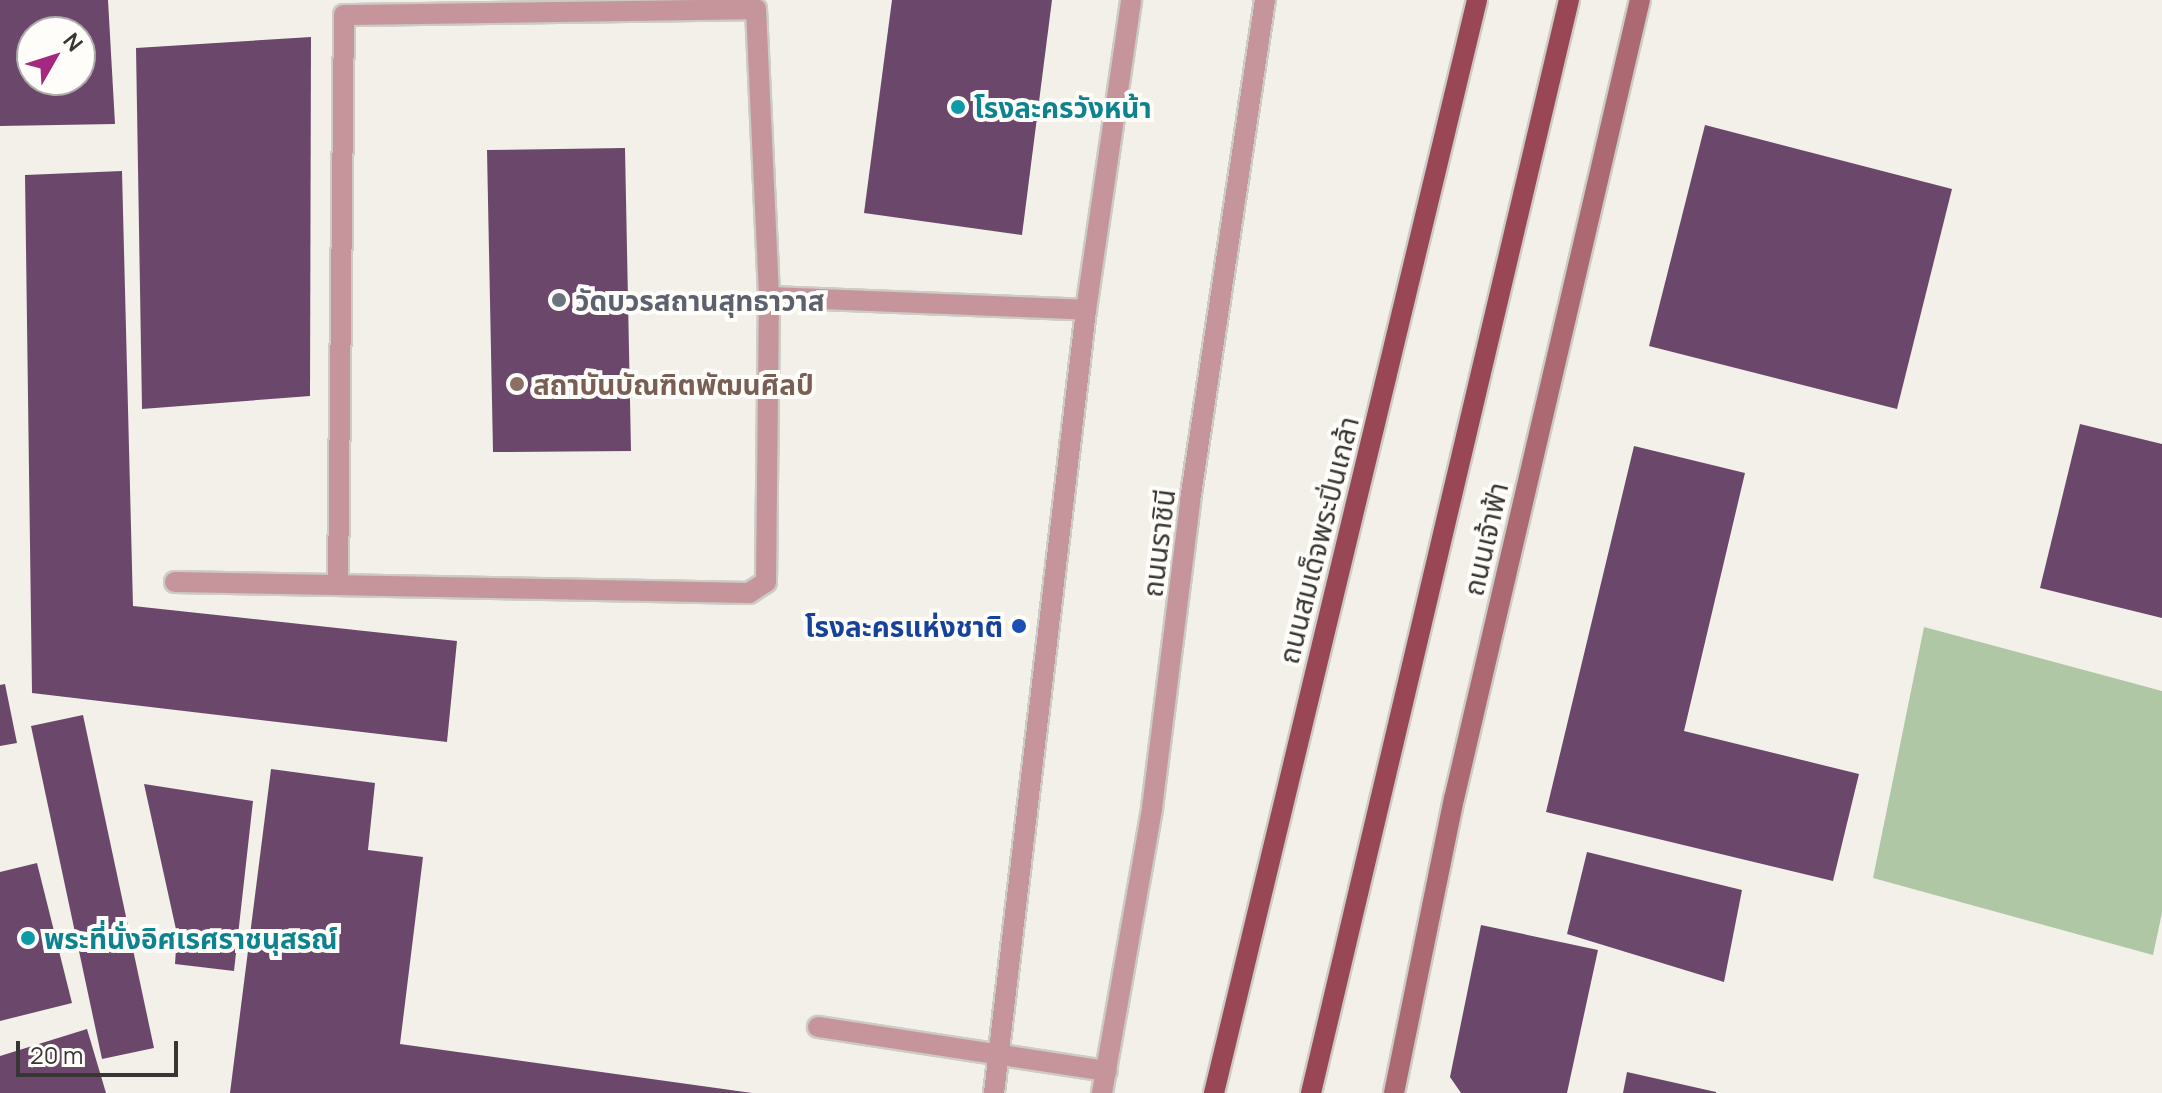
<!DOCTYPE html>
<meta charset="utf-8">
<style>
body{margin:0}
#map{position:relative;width:2162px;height:1093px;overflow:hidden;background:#f3f0ea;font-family:Manrope,"Noto Sans Thai",sans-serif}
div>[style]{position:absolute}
.green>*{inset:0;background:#afc7a4}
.building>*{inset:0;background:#6b486b}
.roads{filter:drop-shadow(2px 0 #cdcbc6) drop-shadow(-2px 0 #cdcbc6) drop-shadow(0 2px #cdcbc6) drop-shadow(0 -2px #cdcbc6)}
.service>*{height:20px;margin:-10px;padding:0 10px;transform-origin:10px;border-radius:10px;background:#c6959b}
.tertiary>*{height:20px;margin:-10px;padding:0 10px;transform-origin:10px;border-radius:10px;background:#c6959b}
.secondary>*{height:20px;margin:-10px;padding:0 10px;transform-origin:10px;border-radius:10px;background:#ad6972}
.primary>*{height:20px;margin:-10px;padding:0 10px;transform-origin:10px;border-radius:10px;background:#994755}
.dots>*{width:22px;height:22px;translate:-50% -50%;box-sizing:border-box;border:4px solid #fffdfa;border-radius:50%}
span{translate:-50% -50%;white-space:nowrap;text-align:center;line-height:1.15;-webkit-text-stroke:8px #fffdfa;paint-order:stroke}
.culture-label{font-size:28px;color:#0d838f;font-weight:700}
.left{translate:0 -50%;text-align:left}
.worship-label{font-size:28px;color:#5b616d;font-weight:700}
.education-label{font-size:28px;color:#785e54;font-weight:700}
.street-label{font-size:28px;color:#373634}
.transit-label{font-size:28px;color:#164399;font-weight:700}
.right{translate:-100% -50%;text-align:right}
.north{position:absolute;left:16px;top:16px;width:80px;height:80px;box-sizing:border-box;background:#fffdfa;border:2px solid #afadab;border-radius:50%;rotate:51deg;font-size:22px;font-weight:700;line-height:32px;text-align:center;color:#373634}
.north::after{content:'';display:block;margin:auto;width:28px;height:36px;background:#a3297e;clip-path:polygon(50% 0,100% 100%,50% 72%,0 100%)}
.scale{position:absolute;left:16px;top:1041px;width:162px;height:36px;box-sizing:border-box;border:4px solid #373634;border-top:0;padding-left:10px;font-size:24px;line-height:28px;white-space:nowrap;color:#373634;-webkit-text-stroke:6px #fffdfa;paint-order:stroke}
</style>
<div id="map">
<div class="green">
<i style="clip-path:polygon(1924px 627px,2162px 691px,2162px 913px,2153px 955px,1873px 878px)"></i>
</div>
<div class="building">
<i style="clip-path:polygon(evenodd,0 0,108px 0,115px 124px,0 126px,0 0,32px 32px,80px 32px,80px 80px,32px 80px,32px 32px)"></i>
<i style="clip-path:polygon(892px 0,1052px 0,1022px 235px,864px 213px)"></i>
<i style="clip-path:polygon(311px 37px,310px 396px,142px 409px,136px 48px)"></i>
<i style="clip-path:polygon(1705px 125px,1952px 189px,1897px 409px,1649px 346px)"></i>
<i style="clip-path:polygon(625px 148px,631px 451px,493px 452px,487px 150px)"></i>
<i style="clip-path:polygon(122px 171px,133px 606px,457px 641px,447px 742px,32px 693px,25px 175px)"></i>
<i style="clip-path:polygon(2080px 424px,2162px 444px,2162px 618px,2040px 588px)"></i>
<i style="clip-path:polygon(1634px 446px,1745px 473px,1684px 731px,1859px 774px,1833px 881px,1546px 812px)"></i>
<i style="clip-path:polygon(5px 684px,17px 743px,0 746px,0 685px)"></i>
<i style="clip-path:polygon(83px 715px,154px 1048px,102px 1059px,31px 726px)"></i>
<i style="clip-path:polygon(271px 769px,375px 783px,368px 850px,423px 857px,400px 1044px,752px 1093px,230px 1093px)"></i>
<i style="clip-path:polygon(144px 784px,253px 801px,234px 971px,175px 964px,177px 934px)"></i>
<i style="clip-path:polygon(1587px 852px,1742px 890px,1724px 982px,1567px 934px)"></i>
<i style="clip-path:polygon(37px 863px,72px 1003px,0 1021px,0 872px)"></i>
<i style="clip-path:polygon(1481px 925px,1598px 950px,1567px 1093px,1461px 1093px,1450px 1077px)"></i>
<i style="clip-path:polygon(87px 1029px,106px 1093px,0 1093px,0 1056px)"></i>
<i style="clip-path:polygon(1627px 1072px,1716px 1092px,1716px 1093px,1623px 1093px)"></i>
</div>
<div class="roads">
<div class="service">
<i style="left:175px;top:582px;width:574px;rotate:1.1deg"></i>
<i style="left:749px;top:593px;width:20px;rotate:-33deg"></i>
<i style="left:766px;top:582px;width:285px;rotate:-89.4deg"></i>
<i style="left:769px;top:297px;width:317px;rotate:2.3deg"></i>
<i style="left:338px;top:585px;width:570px;rotate:-89.4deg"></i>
<i style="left:344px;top:15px;width:412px;rotate:-0.8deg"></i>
<i style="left:756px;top:9px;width:288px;rotate:87.4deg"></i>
<i style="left:818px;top:1027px;width:292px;rotate:8.7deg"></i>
</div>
<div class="tertiary">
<i style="left:994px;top:1093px;width:788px;rotate:-83.3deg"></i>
<i style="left:1086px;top:310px;width:313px;rotate:-81.7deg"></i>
<i style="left:1102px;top:1093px;width:289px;rotate:-80deg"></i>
<i style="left:1152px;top:808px;width:309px;rotate:-82.9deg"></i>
<i style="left:1190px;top:501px;width:507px;rotate:-81.49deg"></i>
</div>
<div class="secondary">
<i style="left:1394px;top:1093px;width:300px;rotate:-78.5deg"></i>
<i style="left:1454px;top:799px;width:820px;rotate:-76.9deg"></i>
</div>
<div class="primary">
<i style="left:1214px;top:1093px;width:1124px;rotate:-76.47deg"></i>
<i style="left:1311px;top:1093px;width:1123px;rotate:-76.72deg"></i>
</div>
</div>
<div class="dots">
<i style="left:958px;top:107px;background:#0f9aa8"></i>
<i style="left:559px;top:300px;background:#6b7280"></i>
<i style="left:517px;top:384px;background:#8d6e63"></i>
<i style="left:1019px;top:626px;background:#1a4fb4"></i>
<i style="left:28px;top:938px;background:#0f9aa8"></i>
</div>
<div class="culture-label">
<span class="left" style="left:974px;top:107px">โรงละครวังหน้า</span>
<span class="left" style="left:44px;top:938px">พระที่นั่งอิศเรศราชนุสรณ์</span>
</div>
<div class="worship-label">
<span class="left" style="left:575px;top:300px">วัดบวรสถานสุทธาวาส</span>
</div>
<div class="education-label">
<span class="left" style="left:533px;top:384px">สถาบันบัณฑิตพัฒนศิลป์</span>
</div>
<div class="street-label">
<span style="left:1485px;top:539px;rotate:-77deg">ถนนเจ้าฟ้า</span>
<span style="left:1318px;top:540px;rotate:-76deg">ถนนสมเด็จพระปิ่นเกล้า</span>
<span style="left:1158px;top:543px;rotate:-83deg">ถนนราชินี</span>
</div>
<div class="transit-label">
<span class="right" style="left:1003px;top:626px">โรงละครแห่งชาติ</span>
</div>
<div class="north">N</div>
<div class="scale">20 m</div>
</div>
